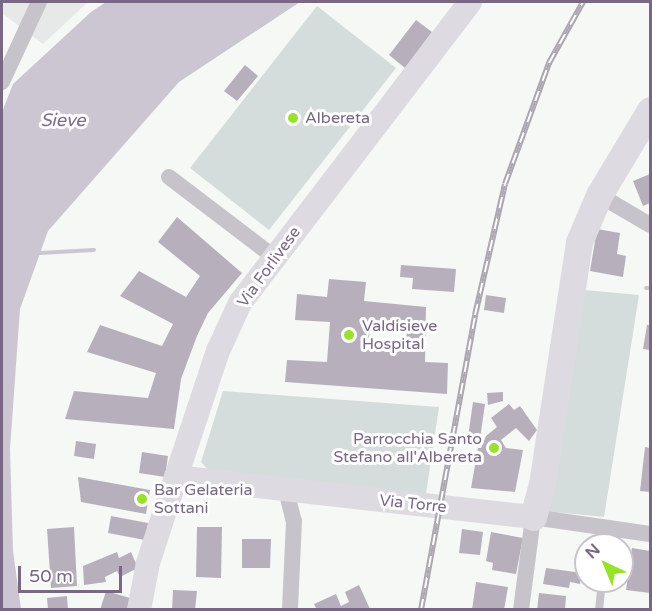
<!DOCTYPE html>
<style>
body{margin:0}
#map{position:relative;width:652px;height:611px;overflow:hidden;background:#f5f8f5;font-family:"Varela Round",sans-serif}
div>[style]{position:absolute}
.built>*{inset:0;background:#e7e8e8}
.green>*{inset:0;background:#d4dddb}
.water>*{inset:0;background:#ccc6d2}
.stream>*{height:4px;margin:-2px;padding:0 2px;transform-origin:2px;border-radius:2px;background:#ccc6d2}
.building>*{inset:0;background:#b7b0bc}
.lane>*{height:8px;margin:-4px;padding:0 4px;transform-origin:4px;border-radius:4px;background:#c7c3ca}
.street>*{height:16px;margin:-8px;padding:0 8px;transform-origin:8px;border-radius:8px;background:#c7c3ca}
.secondary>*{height:24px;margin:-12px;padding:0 12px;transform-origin:12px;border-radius:12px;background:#dedae1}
.primary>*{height:27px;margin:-13.5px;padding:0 13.5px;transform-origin:13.5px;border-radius:13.5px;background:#dedae1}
.rail>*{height:6px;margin-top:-3px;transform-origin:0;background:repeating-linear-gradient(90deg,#fff 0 11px,#aca6b1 0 22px);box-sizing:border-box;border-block:2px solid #aca6b1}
.dots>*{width:16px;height:16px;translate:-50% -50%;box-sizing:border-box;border:3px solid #fff;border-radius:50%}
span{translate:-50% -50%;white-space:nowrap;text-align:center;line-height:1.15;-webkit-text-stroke:6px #fff;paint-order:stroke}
.poi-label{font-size:16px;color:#796785}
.left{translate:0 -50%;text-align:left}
.right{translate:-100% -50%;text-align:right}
.street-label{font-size:16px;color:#796785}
.water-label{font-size:18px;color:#7c6d8f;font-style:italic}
.frame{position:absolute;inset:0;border:3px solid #796785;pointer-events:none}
.north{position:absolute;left:574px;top:533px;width:60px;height:60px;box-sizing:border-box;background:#fff;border:2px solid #c9c2ce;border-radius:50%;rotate:316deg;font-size:16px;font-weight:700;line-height:24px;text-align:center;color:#796785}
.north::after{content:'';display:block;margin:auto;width:21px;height:27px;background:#9ae12b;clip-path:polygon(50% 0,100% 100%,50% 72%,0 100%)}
.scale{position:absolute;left:18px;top:566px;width:104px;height:27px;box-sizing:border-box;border:3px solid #796785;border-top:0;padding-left:8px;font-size:18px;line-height:21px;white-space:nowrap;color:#796785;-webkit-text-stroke:4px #fff;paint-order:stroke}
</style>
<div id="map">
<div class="built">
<i style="clip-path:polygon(2px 2px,88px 2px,43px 44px,2px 13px)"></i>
</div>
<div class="green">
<i style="clip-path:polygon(317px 6px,396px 68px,269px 230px,190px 168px)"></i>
<i style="clip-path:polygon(584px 290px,639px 295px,604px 517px,545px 511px)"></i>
<i style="clip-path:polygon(223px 391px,439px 407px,426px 494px,211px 473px,201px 462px)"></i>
</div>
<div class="water">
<i style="clip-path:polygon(106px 2px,300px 2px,179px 82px,48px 231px,20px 309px,10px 449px,13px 551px,21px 609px,2px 609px,2px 112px,13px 84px,91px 12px)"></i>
</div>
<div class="stream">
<i style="left:40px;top:253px;width:54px;rotate:-3.2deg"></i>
<i style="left:646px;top:288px;width:4px"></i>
</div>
<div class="building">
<i style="clip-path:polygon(416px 20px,432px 32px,405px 68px,389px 55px)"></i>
<i style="clip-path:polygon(245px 65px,258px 76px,237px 101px,224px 91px)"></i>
<i style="clip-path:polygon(650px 174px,650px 203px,643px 206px,633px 181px)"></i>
<i style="clip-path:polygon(177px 217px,242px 273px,208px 313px,197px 336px,181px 379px,174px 429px,65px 419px,74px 391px,148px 398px,156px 373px,87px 352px,100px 325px,162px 346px,173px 324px,120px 296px,139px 271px,186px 297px,200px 276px,158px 242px)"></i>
<i style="clip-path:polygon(597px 229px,620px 233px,617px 254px,626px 256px,623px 277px,590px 271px)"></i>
<i style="clip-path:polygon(401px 265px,456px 269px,454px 292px,412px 289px,413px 278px,400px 277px)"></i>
<i style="clip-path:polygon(evenodd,329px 279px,366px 282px,364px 301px,426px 307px,425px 362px,448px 363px,447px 394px,285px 382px,287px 360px,327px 362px,330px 322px,295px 320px,297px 294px,327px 297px,329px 279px,370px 324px,407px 326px,406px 345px,391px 344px,391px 349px,369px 347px,370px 324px)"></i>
<i style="clip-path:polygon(486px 295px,506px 298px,504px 313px,484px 310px)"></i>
<i style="clip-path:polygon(647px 325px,650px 325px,650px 350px,643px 349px)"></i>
<i style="clip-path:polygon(503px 392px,503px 401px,488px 405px,487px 393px)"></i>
<i style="clip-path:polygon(473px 402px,485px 404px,480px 439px,468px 437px)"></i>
<i style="clip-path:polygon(509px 404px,514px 410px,520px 406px,537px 430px,529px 441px,516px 428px,501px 440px,506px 448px,523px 450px,515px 492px,471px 488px,478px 448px,481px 448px,486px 436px,497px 427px,491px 418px)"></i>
<i style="clip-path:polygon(76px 441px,96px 444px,94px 459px,74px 456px)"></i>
<i style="clip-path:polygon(645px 447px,650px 448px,650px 492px,640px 491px)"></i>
<i style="clip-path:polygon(142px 452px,168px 456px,165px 477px,139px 473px)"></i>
<i style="clip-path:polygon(78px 477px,150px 490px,146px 514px,81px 502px)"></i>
<i style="clip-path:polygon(111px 516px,148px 523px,145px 540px,108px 533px)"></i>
<i style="clip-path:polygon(74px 527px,77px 586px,51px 588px,47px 529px)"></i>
<i style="clip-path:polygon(197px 527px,222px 527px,221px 578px,196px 577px)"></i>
<i style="clip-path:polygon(462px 529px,483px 532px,480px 555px,459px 553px)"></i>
<i style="clip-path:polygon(491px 532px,523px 538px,516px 574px,492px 570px,493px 563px,486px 561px)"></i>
<i style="clip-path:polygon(242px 539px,271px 539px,270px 568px,242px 568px)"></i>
<i style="clip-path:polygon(632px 548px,650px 551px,650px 593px,626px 590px)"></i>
<i style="clip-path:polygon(117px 552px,119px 558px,131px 552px,138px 568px,120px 577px,117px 571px,105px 577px,106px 582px,84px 585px,83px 566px)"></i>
<i style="clip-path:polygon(546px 568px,582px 573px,580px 584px,570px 582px,569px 588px,543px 584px)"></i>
<i style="clip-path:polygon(476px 582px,508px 587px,504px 610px,472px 610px)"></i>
<i style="clip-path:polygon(359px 585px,370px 609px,317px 610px,314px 604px,336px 594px,341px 606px,349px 602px,345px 592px)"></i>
<i style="clip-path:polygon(173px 590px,197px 591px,195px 610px,172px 610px)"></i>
<i style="clip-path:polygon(106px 591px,130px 598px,127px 610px,100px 610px)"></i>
<i style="clip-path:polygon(539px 593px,566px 596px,565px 610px,537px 610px)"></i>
<i style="clip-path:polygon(67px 596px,68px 610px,48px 610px,47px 598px)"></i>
</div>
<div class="lane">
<i style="left:609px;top:545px;width:18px;rotate:-81deg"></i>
<i style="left:599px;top:610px;width:29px;rotate:-84deg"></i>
</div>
<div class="street">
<i style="left:2px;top:82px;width:88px;rotate:-65.2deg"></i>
<i style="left:169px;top:177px;width:132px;rotate:37.3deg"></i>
<i style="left:599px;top:195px;width:59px;rotate:30.5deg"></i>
<i style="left:286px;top:490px;width:32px;rotate:76deg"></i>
<i style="left:294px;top:521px;width:89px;rotate:92.6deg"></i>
<i style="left:521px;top:610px;width:94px;rotate:-82.6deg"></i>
<i style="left:533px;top:517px;width:118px;rotate:8.3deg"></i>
</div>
<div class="secondary">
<i style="left:176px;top:477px;width:359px;rotate:6.4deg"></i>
<i style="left:139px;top:610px;width:48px;rotate:-79.2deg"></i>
<i style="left:148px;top:563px;width:90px;rotate:-72deg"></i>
<i style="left:176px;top:477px;width:133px;rotate:-71.6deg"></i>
<i style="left:218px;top:351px;width:53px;rotate:-65.4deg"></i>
<i style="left:240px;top:303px;width:379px;rotate:-52.6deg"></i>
</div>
<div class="primary">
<i style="left:533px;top:517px;width:34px;rotate:-75deg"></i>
<i style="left:542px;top:484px;width:245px;rotate:-81.3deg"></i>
<i style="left:579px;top:242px;width:51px;rotate:-66.9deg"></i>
<i style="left:599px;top:195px;width:99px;rotate:-59deg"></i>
</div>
<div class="rail">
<i style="left:421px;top:610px;width:300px;rotate:-79.6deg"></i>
<i style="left:475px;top:315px;width:134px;rotate:-77.1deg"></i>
<i style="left:505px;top:184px;width:129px;rotate:-70deg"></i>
<i style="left:549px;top:63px;width:70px;rotate:-60.9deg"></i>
</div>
<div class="dots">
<i style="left:293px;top:118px;background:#9ae12b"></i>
<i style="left:349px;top:335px;background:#9ae12b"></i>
<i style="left:494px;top:448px;background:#9ae12b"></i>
<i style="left:142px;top:499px;background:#9ae12b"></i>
</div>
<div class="poi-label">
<span class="left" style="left:305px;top:118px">Albereta</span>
<span class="left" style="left:362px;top:335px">Valdisieve<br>Hospital</span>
<span class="right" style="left:482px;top:448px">Parrocchia Santo<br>Stefano all'Albereta</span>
<span class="left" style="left:154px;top:499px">Bar Gelateria<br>Sottani</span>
</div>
<div class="street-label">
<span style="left:269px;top:267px;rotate:-54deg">Via Forlivese</span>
<span style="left:413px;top:504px;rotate:6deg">Via Torre</span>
</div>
<div class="water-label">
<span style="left:63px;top:120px">Sieve</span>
</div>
<div class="frame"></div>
<div class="north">N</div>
<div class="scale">50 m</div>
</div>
